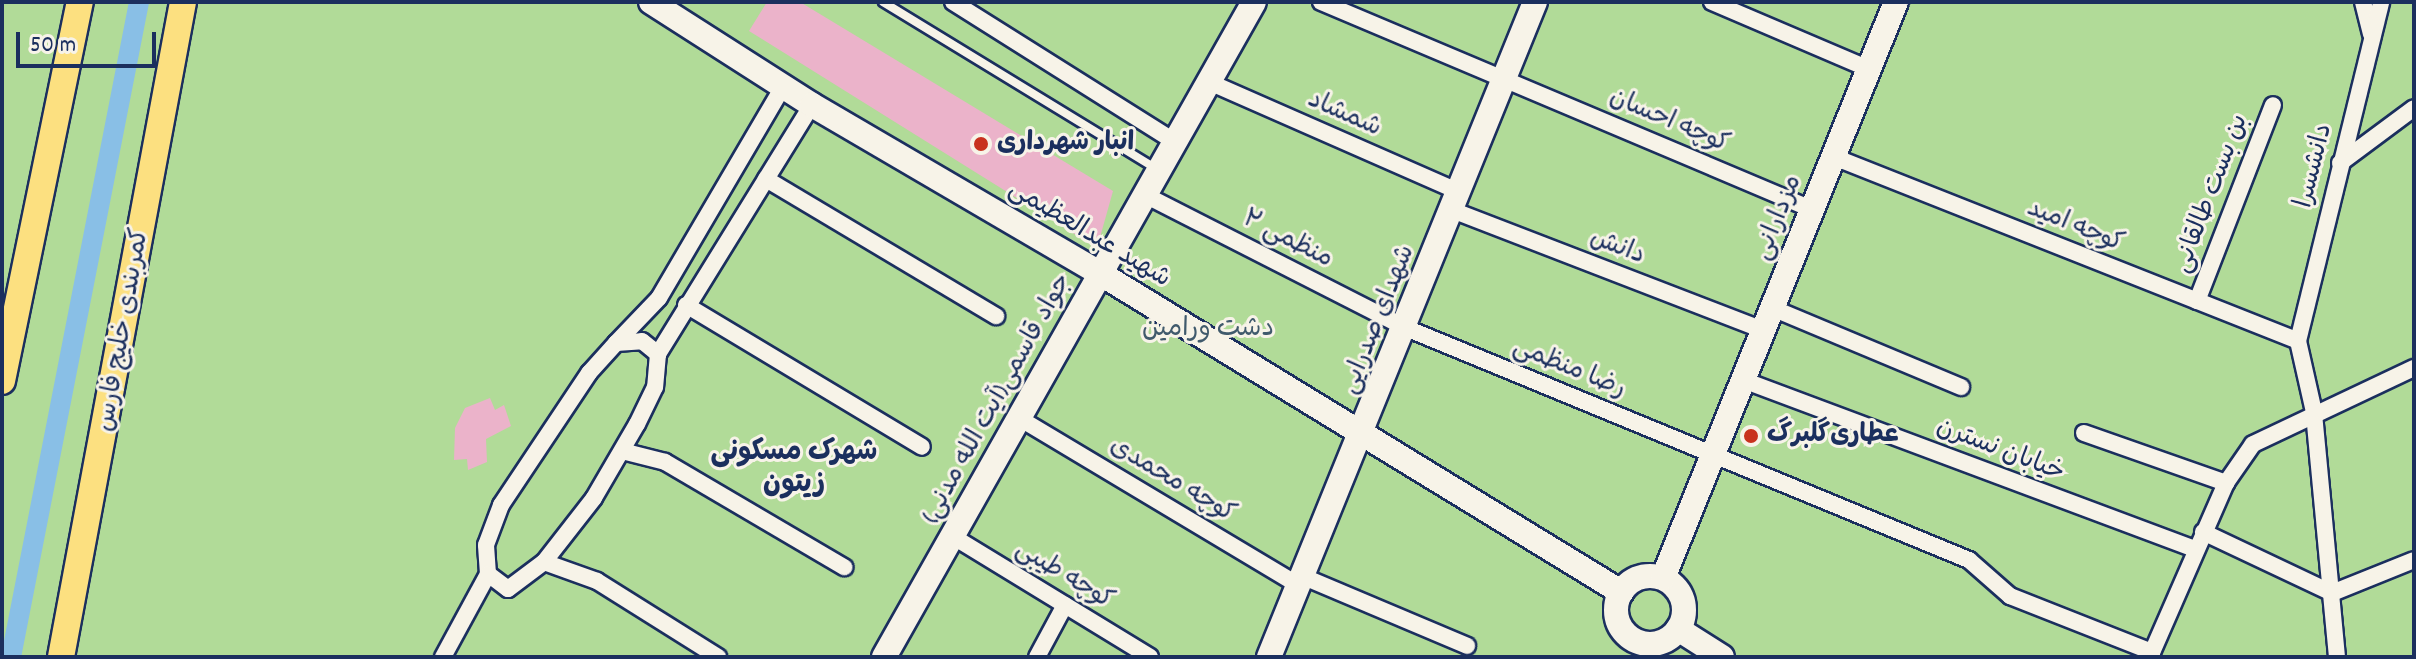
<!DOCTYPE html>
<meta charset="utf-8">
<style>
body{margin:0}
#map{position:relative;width:2416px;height:659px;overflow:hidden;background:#f3e0df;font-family:Dekko,"Playpen Sans Arabic",sans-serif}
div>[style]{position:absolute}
.green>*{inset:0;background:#b1db98}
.canal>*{height:20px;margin:-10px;padding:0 10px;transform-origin:10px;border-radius:10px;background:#89bfe6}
.building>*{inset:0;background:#ebb3ca}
.roads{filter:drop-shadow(2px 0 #1b2f5e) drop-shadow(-2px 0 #1b2f5e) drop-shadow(0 2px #1b2f5e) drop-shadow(0 -2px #1b2f5e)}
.lane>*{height:8px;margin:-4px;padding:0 4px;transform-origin:4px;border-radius:4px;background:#f7f3e8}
.street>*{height:16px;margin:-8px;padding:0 8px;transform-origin:8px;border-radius:8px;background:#f7f3e8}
.secondary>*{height:24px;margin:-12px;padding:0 12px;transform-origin:12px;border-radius:12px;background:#f7f3e8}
.secondary>.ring{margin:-12px;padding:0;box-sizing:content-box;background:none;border:24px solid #f7f3e8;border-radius:50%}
.primary>*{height:26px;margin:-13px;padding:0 13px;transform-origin:13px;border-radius:13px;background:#fce080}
.dots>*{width:22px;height:22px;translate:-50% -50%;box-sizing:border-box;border:4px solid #f7f3e8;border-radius:50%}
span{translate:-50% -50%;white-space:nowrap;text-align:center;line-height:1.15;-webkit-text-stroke:6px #f7f3e8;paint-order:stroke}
.street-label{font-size:26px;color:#1b2f5e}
.poi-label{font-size:26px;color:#1b2f5e;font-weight:700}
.left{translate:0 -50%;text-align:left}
.park-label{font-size:26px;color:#405a6c}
.neighbourhood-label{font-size:28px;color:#1b2f5e;font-weight:700}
.frame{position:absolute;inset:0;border:4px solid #1b2f5e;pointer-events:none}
.scale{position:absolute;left:16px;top:32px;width:140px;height:36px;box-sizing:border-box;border:4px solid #1b2f5e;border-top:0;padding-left:10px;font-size:24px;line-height:28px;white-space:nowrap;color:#1b2f5e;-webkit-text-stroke:6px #f7f3e8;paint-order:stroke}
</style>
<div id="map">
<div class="green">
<i style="clip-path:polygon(2px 2px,2414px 2px,2414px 657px,2px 657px)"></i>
</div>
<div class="canal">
<i style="left:11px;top:657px;width:667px;rotate:-78.94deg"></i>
</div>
<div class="building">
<i style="clip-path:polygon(767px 2px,800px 2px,1113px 191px,1097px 248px,749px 31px)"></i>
<i style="clip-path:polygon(490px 398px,495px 410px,504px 405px,511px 426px,486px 439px,487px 462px,468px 470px,467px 459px,454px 460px,455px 428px,465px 408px)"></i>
</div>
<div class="roads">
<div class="lane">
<i style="left:883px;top:2px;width:319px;rotate:31.4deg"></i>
</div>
<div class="street">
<i style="left:953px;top:2px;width:262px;rotate:32.2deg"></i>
<i style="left:1321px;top:2px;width:535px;rotate:22.88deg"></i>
<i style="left:1712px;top:2px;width:171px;rotate:23.1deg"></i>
<i style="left:2363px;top:2px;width:33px;rotate:76deg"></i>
<i style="left:1209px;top:82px;width:273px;rotate:23.7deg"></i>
<i style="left:1834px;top:157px;width:499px;rotate:21.6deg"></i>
<i style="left:2340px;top:163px;width:92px;rotate:-36.6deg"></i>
<i style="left:766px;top:179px;width:268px;rotate:30.8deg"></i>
<i style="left:1145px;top:195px;width:293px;rotate:27deg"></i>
<i style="left:1406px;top:328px;width:609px;rotate:22.4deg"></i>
<i style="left:1969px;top:560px;width:55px;rotate:41.3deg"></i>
<i style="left:2010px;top:596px;width:153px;rotate:21.5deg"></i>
<i style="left:1452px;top:210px;width:333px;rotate:21.1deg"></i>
<i style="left:2197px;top:301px;width:210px;rotate:-68.8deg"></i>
<i style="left:686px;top:305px;width:275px;rotate:31deg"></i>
<i style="left:1772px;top:308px;width:205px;rotate:22.7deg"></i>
<i style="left:642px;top:341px;width:21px;rotate:39deg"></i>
<i style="left:658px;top:354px;width:33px;rotate:95deg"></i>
<i style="left:655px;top:387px;width:41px;rotate:115.9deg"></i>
<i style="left:637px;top:424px;width:86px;rotate:120.2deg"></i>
<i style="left:594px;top:498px;width:81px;rotate:128deg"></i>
<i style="left:544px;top:562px;width:45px;rotate:143.1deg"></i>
<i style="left:508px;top:589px;width:25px;rotate:-143deg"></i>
<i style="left:488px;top:574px;width:29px;rotate:-94deg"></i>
<i style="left:486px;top:545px;width:43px;rotate:-69.4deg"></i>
<i style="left:501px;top:505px;width:159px;rotate:-56.3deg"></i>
<i style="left:589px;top:373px;width:40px;rotate:-48deg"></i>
<i style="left:616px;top:343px;width:26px;rotate:-4deg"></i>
<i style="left:616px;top:343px;width:62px;rotate:-46.3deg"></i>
<i style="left:659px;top:298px;width:245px;rotate:-59.6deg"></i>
<i style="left:658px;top:354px;width:293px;rotate:-58.3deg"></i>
<i style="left:1743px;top:380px;width:483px;rotate:20.5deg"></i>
<i style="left:1019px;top:418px;width:327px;rotate:30.9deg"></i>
<i style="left:2084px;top:433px;width:151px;rotate:19.4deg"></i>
<i style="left:622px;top:451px;width:44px;rotate:14.3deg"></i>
<i style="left:665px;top:462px;width:208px;rotate:30.4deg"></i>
<i style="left:2203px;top:532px;width:143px;rotate:25.3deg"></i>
<i style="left:2332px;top:593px;width:88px;rotate:-21.9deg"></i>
<i style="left:952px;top:536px;width:232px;rotate:31.4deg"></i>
<i style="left:544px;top:562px;width:56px;rotate:19.7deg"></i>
<i style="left:597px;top:581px;width:143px;rotate:32.1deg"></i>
<i style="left:1304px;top:577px;width:177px;rotate:22.9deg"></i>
<i style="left:443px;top:657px;width:94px;rotate:-61.5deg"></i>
<i style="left:1037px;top:657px;width:59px;rotate:-61.7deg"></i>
<i style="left:2150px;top:657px;width:190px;rotate:-66.4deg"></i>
<i style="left:2226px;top:483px;width:47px;rotate:-55.3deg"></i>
<i style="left:2253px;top:444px;width:178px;rotate:-25.3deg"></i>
<i style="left:2337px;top:657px;width:246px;rotate:-95.4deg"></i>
<i style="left:2314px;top:412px;width:73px;rotate:-102.7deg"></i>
<i style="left:2298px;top:341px;width:349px;rotate:-76.2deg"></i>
</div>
<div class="secondary">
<i style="left:651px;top:2px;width:191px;rotate:32.6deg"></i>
<i style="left:812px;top:105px;width:335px;rotate:30.3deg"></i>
<i style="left:1101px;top:274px;width:610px;rotate:31.45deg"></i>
<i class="ring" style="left:1616px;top:576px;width:44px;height:44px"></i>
<i style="left:1663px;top:578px;width:621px;rotate:-67.98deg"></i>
<i style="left:1678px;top:629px;width:52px;rotate:32.5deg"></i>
<i style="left:884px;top:657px;width:752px;rotate:-60.54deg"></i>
<i style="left:1269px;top:657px;width:707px;rotate:-67.9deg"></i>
</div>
<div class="primary">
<i style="left:2px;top:381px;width:387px;rotate:-78.4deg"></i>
<i style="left:61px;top:657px;width:666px;rotate:-79.45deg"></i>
</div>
</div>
<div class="dots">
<i style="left:981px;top:144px;background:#c8321e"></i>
<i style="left:1751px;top:436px;background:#c8321e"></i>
</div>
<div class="street-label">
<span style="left:1344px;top:115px;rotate:24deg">شمشاد</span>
<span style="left:1669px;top:122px;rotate:23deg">کوچه احسان</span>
<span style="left:2315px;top:166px;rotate:-76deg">دانشسرا</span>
<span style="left:2212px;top:194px;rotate:-69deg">بن بست طالقانی</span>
<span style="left:1779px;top:218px;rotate:-68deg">مزدارانی</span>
<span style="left:2075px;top:227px;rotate:22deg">کوچه امید</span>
<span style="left:1089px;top:235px;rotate:31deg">شهید عبدالعظیمی</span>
<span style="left:1287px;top:240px;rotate:27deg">منظمی ۲</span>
<span style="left:1617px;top:248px;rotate:21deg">دانش</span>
<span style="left:1379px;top:320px;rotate:-68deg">شهدای صدرایی</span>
<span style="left:124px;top:330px;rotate:-80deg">کمربندی خلیج فارس</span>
<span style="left:1569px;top:369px;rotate:22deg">رضا منظمی</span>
<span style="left:998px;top:399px;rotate:-61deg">جواد قاسمی(آیت الله مدنی)</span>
<span style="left:2000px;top:451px;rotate:21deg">خیابان نسترن</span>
<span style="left:1172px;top:481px;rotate:31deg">کوچه محمدی</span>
<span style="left:1064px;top:576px;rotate:31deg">کوچه طیبی</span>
</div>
<div class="poi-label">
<span class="left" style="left:997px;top:144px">انبار شهرداری</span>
<span class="left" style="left:1767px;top:436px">عطاری‌گلبرگ</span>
</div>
<div class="park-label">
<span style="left:1208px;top:330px">دشت ورامین</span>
</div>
<div class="neighbourhood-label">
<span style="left:794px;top:470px">شهرک مسکونی<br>زیتون</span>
</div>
<div class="frame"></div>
<div class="scale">50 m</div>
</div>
